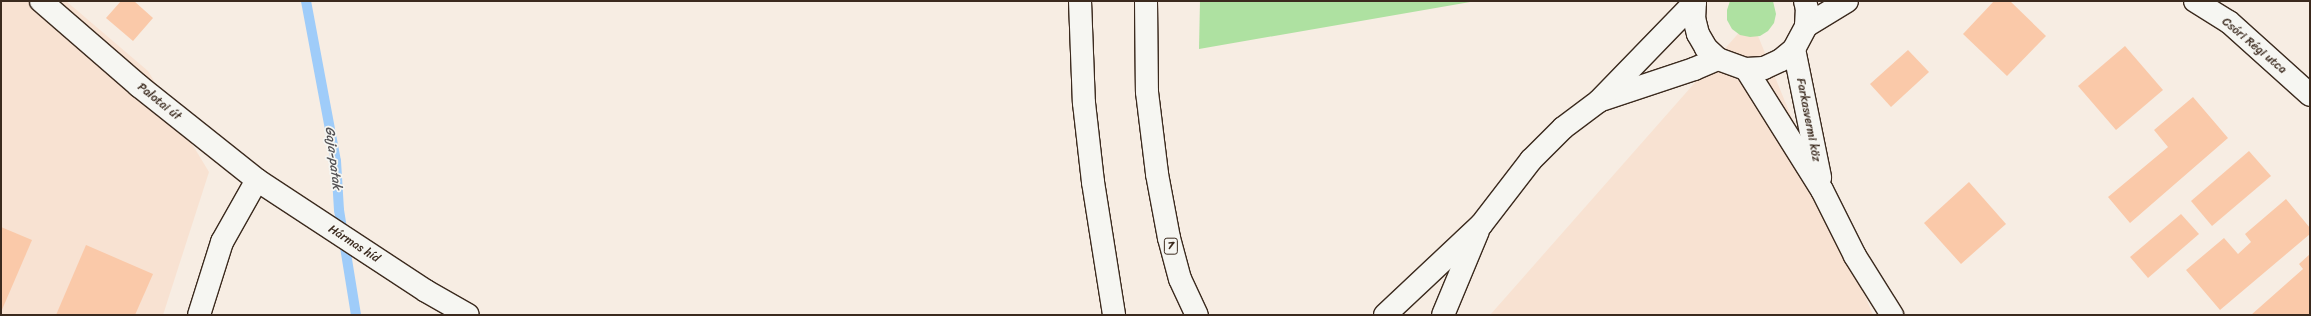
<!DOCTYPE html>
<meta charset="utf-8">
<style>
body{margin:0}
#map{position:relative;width:2311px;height:316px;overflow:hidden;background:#f7ede3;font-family:Sriracha,sans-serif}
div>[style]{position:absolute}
.built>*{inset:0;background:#f8e2d2}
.green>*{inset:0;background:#aee1a1}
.stream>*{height:10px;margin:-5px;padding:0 5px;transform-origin:5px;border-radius:5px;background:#9fccf9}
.building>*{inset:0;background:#fac9a9}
.roads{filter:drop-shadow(1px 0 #3b2a1e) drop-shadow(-1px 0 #3b2a1e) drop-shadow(0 1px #3b2a1e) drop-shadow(0 -1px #3b2a1e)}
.minor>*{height:22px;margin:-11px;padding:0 11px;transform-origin:11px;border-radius:11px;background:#f6f6f2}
.tertiary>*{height:22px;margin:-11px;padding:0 11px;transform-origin:11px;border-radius:11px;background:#f6f6f2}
.secondary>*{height:22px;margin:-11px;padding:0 11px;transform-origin:11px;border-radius:11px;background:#f6f6f2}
.primary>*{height:22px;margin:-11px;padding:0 11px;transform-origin:11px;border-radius:11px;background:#f6f6f2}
span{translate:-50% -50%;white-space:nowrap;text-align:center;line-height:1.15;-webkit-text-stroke:3.5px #f6f6f2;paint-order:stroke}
.shield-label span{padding:1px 3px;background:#f6f6f2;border:1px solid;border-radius:3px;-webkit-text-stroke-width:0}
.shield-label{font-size:11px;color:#3b2a1e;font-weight:700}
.street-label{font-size:12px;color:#3b2a1e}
.water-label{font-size:13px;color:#545255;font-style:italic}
.frame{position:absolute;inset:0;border:2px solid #3b2a1e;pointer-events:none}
</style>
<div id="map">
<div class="built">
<i style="clip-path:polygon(1px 1px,66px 1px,148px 71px,209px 172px,163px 315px,1px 315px)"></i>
<i style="clip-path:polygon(1751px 19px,1873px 315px,1490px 315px)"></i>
</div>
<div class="green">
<i style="clip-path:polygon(1200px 1px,1476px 1px,1199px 49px)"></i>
<i style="clip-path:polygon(1730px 1px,1773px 1px,1776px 14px,1774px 23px,1768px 31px,1760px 36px,1750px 37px,1740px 35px,1732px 29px,1727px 20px,1727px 10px)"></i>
</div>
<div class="stream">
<i style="left:306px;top:1px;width:163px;rotate:79.4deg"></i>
<i style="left:336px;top:161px;width:49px;rotate:86.5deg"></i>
<i style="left:339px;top:210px;width:106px;rotate:80.8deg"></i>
</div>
<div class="building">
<i style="clip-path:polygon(121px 1px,134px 1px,153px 18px,133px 41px,106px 18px)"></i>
<i style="clip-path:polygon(1994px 1px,2010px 1px,2046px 36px,2007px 76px,1963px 34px)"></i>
<i style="clip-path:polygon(2125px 46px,2163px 90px,2116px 130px,2078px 86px)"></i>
<i style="clip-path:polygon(1908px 50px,1929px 72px,1891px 107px,1870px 84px)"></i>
<i style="clip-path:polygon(2193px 97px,2228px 138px,2130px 223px,2108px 197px,2168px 147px,2154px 130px)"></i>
<i style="clip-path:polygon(2249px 151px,2271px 176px,2212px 226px,2191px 201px)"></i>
<i style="clip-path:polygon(1969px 182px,2006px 224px,1961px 264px,1924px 223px)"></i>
<i style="clip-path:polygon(2286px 199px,2310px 228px,2310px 234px,2220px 310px,2186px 270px,2224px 238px,2238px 254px,2251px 242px,2245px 234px)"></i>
<i style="clip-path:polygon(2181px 214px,2199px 234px,2148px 278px,2130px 257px)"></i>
<i style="clip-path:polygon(1px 227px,32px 240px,1px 312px)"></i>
<i style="clip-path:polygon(86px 245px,153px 274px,135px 315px,56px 315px)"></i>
<i style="clip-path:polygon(2310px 254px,2310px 315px,2251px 315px,2303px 269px,2299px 264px)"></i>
</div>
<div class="roads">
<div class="minor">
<i style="left:2195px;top:1px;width:40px;rotate:32deg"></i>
<i style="left:2229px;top:22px;width:109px;rotate:42deg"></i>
<i style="left:1806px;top:26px;width:48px;rotate:-31.4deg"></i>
<i style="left:1794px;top:49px;width:131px;rotate:78.5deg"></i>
<i style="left:1746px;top:69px;width:143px;rotate:57.9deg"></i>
<i style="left:1822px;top:190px;width:74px;rotate:63.4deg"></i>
<i style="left:1855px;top:256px;width:70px;rotate:57.9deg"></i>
<i style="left:199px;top:315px;width:77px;rotate:-72.5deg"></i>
<i style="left:222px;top:242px;width:71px;rotate:-60.6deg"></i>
</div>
<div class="tertiary">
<i style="left:1695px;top:1px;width:17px;rotate:93deg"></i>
<i style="left:1694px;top:18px;width:16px;rotate:76deg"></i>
<i style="left:1698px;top:34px;width:16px;rotate:60deg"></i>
<i style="left:1706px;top:48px;width:16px;rotate:43deg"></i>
<i style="left:1718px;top:59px;width:30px;rotate:20deg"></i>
<i style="left:1746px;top:69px;width:18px;rotate:-3deg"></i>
<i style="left:1764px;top:68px;width:19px;rotate:-25deg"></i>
<i style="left:1781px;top:60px;width:17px;rotate:-40deg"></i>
<i style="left:1794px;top:49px;width:26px;rotate:-62deg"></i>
<i style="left:1806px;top:26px;width:17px;rotate:-87deg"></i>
<i style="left:1807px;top:9px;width:8px;rotate:-104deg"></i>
<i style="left:1604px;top:99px;width:95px;rotate:-18.4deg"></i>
<i style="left:1694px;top:69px;width:26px;rotate:-23deg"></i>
<i style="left:1385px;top:315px;width:132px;rotate:-43.2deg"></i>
<i style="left:1481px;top:225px;width:82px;rotate:-52.4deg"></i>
<i style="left:1531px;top:160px;width:45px;rotate:-45deg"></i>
<i style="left:1563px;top:128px;width:45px;rotate:-36.9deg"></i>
<i style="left:1599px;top:101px;width:138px;rotate:-45.9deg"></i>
<i style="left:1443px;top:315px;width:91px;rotate:-67.4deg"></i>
</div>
<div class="secondary">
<i style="left:41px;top:1px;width:130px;rotate:40.9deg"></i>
<i style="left:139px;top:86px;width:151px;rotate:38.5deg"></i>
<i style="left:257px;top:180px;width:202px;rotate:33.3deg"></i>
<i style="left:426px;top:291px;width:48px;rotate:29.7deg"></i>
</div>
<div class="primary">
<i style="left:1080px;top:1px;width:102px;rotate:87.8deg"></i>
<i style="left:1084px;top:103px;width:80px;rotate:83.5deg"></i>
<i style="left:1093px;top:182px;width:135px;rotate:81deg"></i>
<i style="left:1146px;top:1px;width:91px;rotate:89.4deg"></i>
<i style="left:1147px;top:92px;width:83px;rotate:83deg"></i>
<i style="left:1157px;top:174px;width:65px;rotate:79.4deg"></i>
<i style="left:1169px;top:238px;width:42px;rotate:75deg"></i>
<i style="left:1180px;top:279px;width:40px;rotate:65deg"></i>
</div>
</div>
<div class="shield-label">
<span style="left:1171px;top:246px">7</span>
</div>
<div class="street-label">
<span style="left:2254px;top:46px;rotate:40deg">Csóri Régi utca</span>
<span style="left:159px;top:102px;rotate:39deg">Palotai út</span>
<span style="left:1808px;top:120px;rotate:79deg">Farkasvermi köz</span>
<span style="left:354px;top:244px;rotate:33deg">Hármas híd</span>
</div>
<div class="water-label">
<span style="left:333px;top:158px;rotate:83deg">Gaja-patak</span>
</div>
<div class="frame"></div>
</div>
